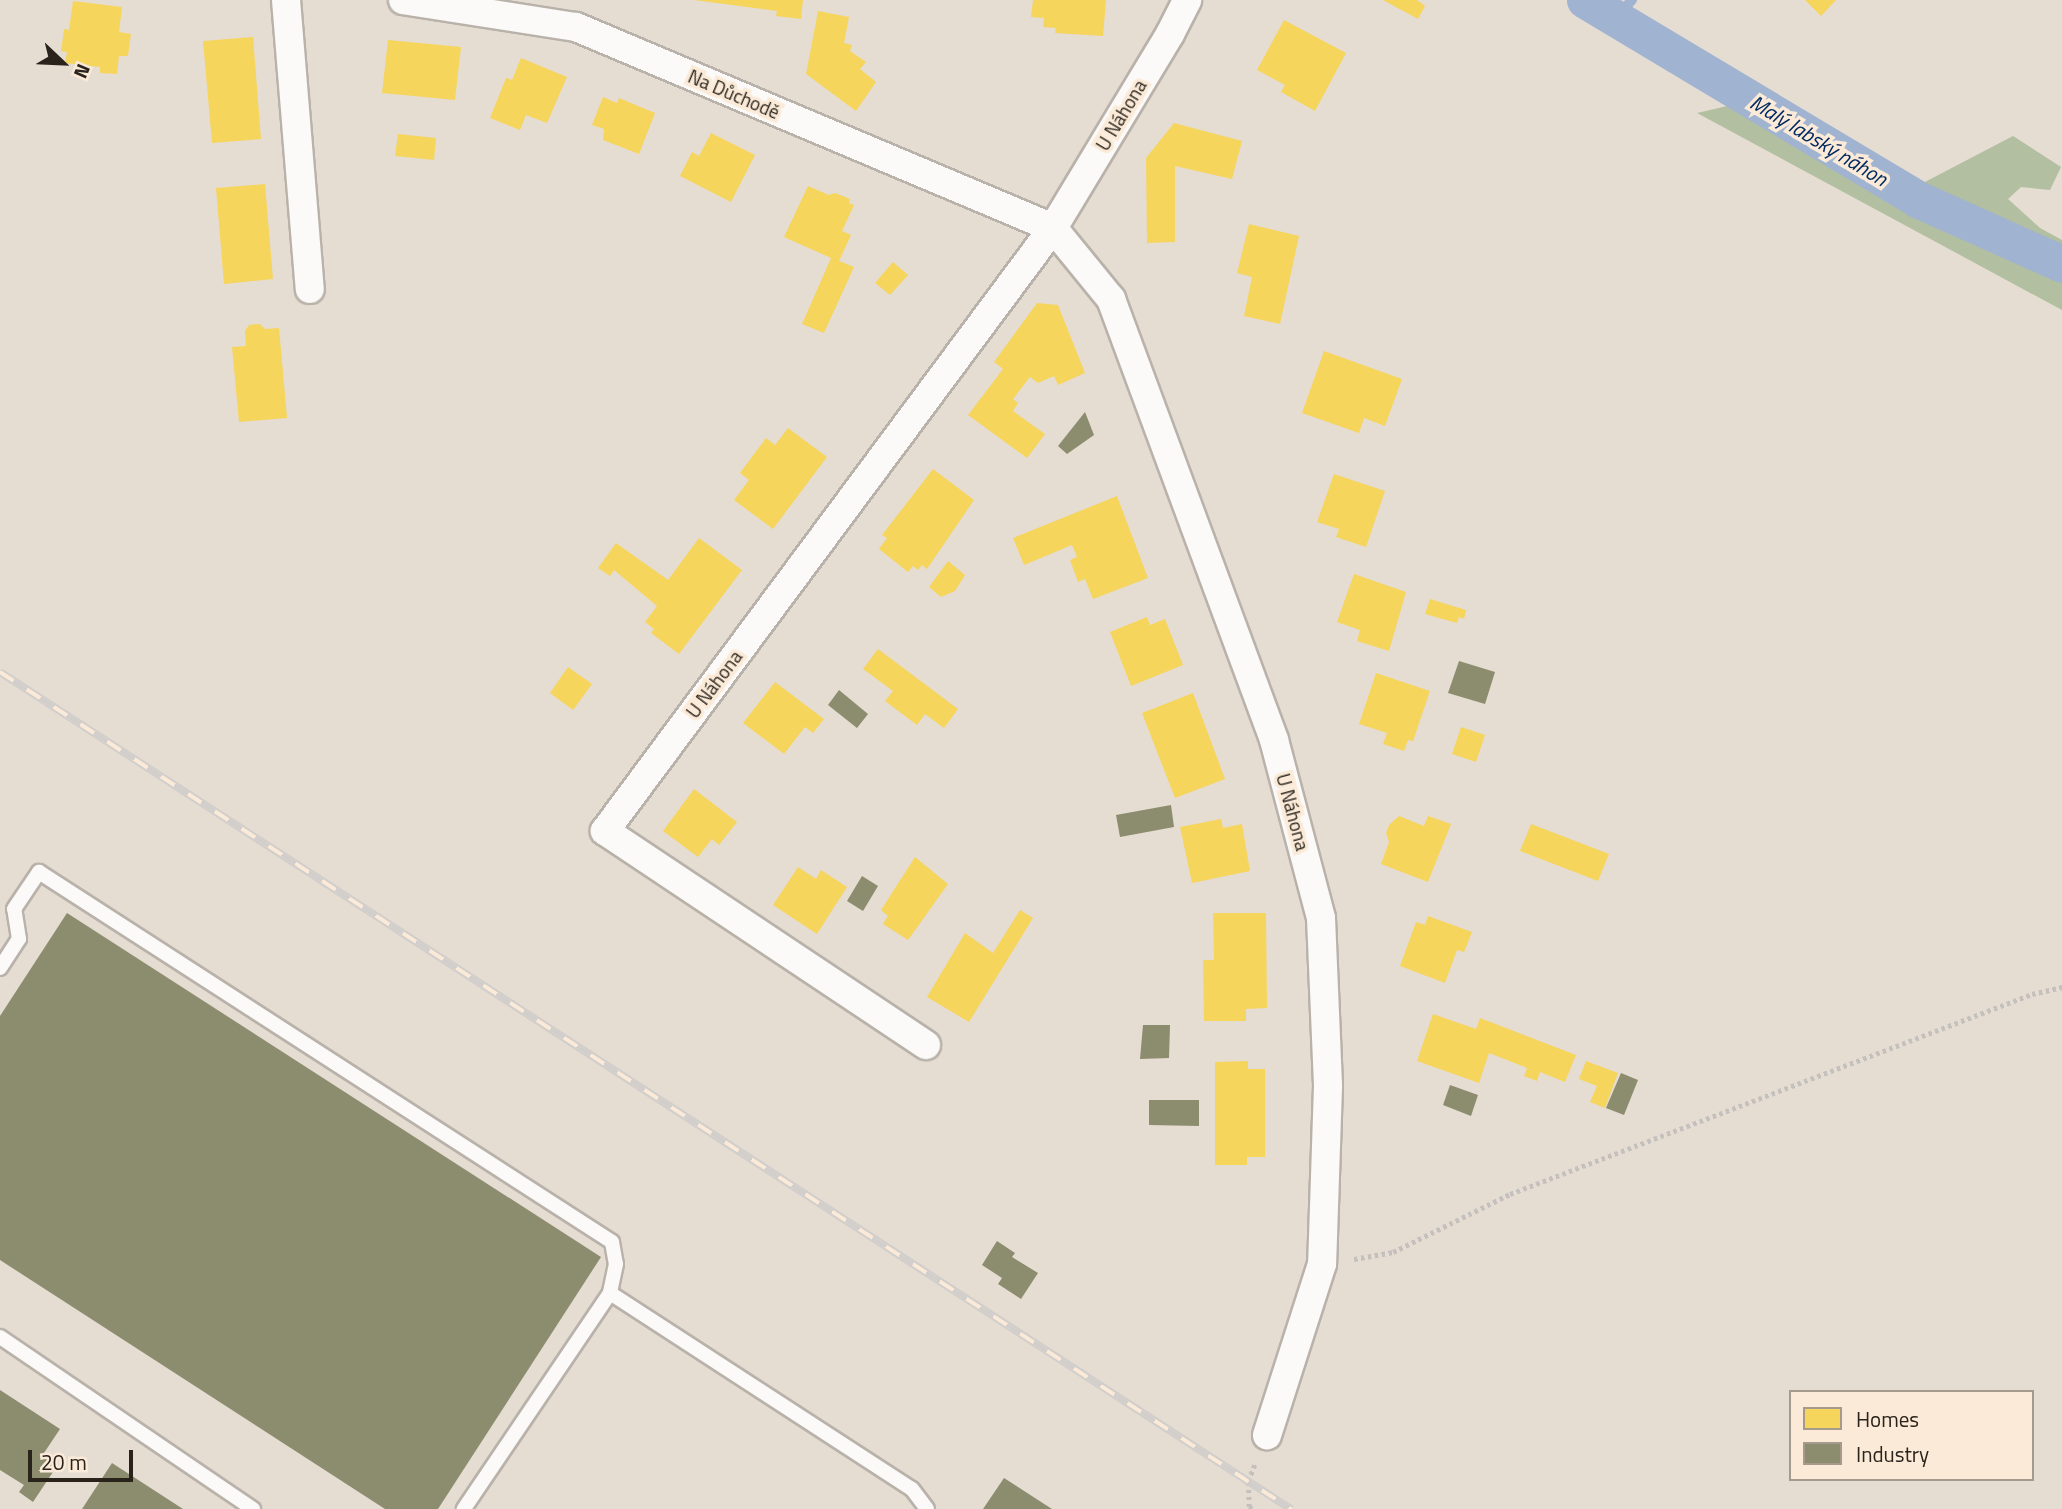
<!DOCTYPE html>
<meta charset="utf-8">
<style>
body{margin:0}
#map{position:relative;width:2062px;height:1509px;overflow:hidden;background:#e5dcd2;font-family:"Titillium Web",sans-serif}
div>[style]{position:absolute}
.forest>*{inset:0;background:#b2bfa0}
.homes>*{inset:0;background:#f6d55c}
.industry>*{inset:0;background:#8c8c6e}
.stream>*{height:10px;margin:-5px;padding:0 5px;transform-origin:5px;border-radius:5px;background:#a0b3d1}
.canal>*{height:37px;margin:-18.5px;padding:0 18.5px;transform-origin:18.5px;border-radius:18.5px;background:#a0b3d1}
.path>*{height:4.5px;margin-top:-2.25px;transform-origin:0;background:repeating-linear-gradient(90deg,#c4c0bd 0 3.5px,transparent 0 7px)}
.roads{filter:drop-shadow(2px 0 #b9b2aa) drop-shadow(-2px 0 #b9b2aa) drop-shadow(0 2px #b9b2aa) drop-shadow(0 -2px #b9b2aa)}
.lane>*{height:14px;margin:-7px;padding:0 7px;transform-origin:7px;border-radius:7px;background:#fbfaf8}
.street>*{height:28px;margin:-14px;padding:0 14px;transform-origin:14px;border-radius:14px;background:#fbfaf8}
.rail>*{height:8px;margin-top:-4px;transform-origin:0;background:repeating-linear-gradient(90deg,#faead7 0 16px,#d1cecb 0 32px);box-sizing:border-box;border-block:2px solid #d1cecb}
span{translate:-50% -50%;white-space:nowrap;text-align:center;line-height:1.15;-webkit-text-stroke:7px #faead7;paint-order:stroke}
.street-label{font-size:19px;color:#29231c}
.water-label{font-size:21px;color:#022a61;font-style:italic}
.legend{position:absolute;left:1789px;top:1390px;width:245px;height:91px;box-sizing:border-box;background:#faead7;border:2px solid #a69a8c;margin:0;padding:9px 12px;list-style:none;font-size:21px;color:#29231c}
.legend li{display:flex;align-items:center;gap:14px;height:35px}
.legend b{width:35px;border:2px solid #a69a8c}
.north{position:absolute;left:28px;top:28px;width:70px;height:70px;-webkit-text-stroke:5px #faead7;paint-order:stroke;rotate:113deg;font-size:19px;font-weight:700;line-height:28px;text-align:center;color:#29231c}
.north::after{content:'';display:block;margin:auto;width:24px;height:32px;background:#29231c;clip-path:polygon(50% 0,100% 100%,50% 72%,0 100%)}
.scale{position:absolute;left:28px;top:1450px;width:105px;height:32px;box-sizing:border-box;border:4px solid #29231c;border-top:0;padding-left:9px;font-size:21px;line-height:24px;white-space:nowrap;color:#29231c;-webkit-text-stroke:5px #faead7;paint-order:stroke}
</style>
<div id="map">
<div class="forest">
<i style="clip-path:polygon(1775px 95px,1923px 183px,2013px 136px,2061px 167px,2050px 190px,2021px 187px,2008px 199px,2040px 228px,2062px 240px,2062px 310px,1697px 113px)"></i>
</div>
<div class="homes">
<i style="clip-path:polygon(694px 0,803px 0,801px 19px,776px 16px,777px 11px)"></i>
<i style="clip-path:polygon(1033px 0,1106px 0,1103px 36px,1055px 33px,1056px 28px,1043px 27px,1044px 18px,1031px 17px)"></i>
<i style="clip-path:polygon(1383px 0,1417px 0,1425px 6px,1418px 19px)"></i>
<i style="clip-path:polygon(1805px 0,1836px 0,1821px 16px)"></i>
<i style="clip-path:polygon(73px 1px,122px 7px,119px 32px,131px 34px,128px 56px,119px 56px,117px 74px,100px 73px,100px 67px,65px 63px,67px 52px,61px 51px,64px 29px,69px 30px)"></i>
<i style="clip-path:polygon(818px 11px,849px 17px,844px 43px,852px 45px,850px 51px,866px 62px,860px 69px,876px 82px,856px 111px,806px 74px)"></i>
<i style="clip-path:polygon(1284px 20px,1346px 53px,1315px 111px,1281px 92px,1285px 85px,1257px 70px)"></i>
<i style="clip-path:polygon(253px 37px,261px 139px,212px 143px,203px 41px)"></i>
<i style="clip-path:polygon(388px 40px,461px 47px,455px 100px,382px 93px)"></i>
<i style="clip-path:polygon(521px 58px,567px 77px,547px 123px,526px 115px,520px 130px,490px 118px,506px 78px,512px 80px)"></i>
<i style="clip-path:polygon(603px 97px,617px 103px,619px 98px,655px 113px,639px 154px,603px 140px,604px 129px,592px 125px)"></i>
<i style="clip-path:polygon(1174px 123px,1242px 141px,1232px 179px,1175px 166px,1175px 242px,1147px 243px,1146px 158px)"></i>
<i style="clip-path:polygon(711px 133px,755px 155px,731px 202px,680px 176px,692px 152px,699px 156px)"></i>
<i style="clip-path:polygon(398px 134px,436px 138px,434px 160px,395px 156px)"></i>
<i style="clip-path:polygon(265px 184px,273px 279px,224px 284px,216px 188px)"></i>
<i style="clip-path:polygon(808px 186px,829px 195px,835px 193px,850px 199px,849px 203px,854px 205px,842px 231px,851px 235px,839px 261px,854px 267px,824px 333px,802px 324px,831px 258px,784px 237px)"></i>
<i style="clip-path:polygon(1249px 224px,1299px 236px,1280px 324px,1244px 316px,1252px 277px,1237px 273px)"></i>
<i style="clip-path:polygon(893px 262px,908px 275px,890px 295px,875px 283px)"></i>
<i style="clip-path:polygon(1037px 303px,1058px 305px,1085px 373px,1058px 385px,1054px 376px,1038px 383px,1030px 377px,1013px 399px,1018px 403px,1013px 411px,1045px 434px,1027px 458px,968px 415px,1003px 369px,994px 362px)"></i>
<i style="clip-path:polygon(260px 324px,265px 329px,279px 328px,287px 418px,239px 422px,232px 347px,246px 346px,245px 331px,249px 325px)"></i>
<i style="clip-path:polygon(1324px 351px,1402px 379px,1385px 426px,1364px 418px,1359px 433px,1302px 413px)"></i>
<i style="clip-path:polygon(788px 428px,827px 457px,773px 529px,734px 500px,749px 480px,740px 473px,766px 438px,775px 445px)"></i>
<i style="clip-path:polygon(933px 469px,974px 500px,927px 569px,922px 565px,918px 570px,913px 566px,908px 572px,879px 549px,887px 538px,882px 535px)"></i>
<i style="clip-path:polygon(1334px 474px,1385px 491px,1366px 547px,1336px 537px,1339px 529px,1317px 522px)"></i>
<i style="clip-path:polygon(1117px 496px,1148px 578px,1093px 599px,1085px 579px,1078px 582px,1070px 560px,1077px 557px,1072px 545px,1024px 565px,1013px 538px)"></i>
<i style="clip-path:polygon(699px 538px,742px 570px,679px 654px,651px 633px,654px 629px,645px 622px,657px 606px,614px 570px,610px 576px,598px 568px,616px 543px,668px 580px)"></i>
<i style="clip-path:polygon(948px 561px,965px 575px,955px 591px,941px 597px,929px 587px)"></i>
<i style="clip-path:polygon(1354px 574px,1406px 592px,1389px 651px,1357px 641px,1360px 630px,1337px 622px)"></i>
<i style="clip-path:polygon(1430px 599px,1466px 610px,1464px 619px,1459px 617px,1457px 623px,1425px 614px)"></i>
<i style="clip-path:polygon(1147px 617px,1150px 625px,1165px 619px,1183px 665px,1131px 686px,1110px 632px)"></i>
<i style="clip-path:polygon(878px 649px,958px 709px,944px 728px,925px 714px,917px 725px,885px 701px,893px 691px,863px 669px)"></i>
<i style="clip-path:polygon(568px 667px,592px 684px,573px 710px,550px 693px)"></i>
<i style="clip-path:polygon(1376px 673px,1430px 691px,1413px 741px,1408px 740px,1404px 751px,1383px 744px,1387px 733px,1359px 724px)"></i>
<i style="clip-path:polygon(775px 682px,824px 719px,813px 733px,805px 727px,784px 754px,743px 723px)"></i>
<i style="clip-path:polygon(1193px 693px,1225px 779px,1175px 798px,1142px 713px)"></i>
<i style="clip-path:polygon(1461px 727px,1485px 735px,1476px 762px,1452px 754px)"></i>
<i style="clip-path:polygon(694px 789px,737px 822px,719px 845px,712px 839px,698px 857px,663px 831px)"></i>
<i style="clip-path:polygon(1399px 816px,1424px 826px,1428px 816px,1451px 824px,1428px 882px,1381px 864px,1389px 842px,1386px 833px,1389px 825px)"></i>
<i style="clip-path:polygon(1221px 819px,1223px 828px,1242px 824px,1250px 871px,1192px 883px,1180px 827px)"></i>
<i style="clip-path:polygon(1531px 824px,1609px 854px,1598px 881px,1520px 851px)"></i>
<i style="clip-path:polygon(915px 857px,948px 884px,908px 940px,883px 924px,888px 916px,881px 910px)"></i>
<i style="clip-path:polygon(798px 867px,816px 879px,821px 870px,847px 887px,817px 934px,773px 905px)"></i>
<i style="clip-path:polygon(1020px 910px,1033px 918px,969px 1022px,927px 997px,965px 933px,993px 953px)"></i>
<i style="clip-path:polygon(1213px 913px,1266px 913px,1267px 1008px,1246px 1009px,1246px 1021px,1204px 1021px,1203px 960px,1214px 960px)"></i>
<i style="clip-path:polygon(1428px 916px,1472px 932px,1464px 952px,1457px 950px,1445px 983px,1400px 966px,1416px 922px,1425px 925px)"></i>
<i style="clip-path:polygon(1433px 1014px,1476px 1029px,1480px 1018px,1576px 1055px,1565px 1082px,1540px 1072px,1537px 1081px,1524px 1076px,1527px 1068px,1489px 1053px,1479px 1083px,1417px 1061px)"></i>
<i style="clip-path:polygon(1248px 1061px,1248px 1069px,1265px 1069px,1265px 1157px,1247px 1157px,1247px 1165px,1215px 1165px,1215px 1062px)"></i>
<i style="clip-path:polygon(1586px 1061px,1618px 1073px,1605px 1108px,1590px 1102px,1597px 1086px,1579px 1079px)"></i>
</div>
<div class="industry">
<i style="clip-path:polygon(1085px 412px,1094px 435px,1067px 454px,1058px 446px)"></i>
<i style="clip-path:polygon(1459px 661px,1495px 672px,1485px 704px,1448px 693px)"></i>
<i style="clip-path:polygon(839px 690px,868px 714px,857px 728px,828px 705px)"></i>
<i style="clip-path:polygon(1171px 805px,1174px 827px,1120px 837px,1116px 815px)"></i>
<i style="clip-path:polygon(862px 876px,878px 886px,863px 911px,847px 901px)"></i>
<i style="clip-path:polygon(67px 913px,601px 1257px,438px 1509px,385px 1509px,0 1260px,0 1016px)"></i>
<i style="clip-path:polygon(1143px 1025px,1170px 1025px,1169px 1058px,1140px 1059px)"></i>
<i style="clip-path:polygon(1621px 1073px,1638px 1080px,1624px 1115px,1606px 1108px)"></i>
<i style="clip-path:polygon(1450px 1085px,1478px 1095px,1471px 1116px,1443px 1105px)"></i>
<i style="clip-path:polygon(1149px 1100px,1199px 1100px,1199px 1126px,1149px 1125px)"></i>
<i style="clip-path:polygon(997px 1241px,1015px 1253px,1012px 1257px,1038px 1273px,1021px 1299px,998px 1284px,1002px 1278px,982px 1265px)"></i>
<i style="clip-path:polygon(0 1390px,60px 1429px,42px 1456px,57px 1466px,33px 1502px,19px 1492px,24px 1485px,0 1470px)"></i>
<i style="clip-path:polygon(112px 1463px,183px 1509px,82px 1509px)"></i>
<i style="clip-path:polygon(1004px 1478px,1052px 1509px,983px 1509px)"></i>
</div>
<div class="stream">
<i style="left:1617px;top:17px;width:23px;rotate:-49deg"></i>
</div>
<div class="canal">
<i style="left:1585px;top:0;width:387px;rotate:30.9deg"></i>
<i style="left:1917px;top:199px;width:159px;rotate:24.1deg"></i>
</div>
<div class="path">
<i style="left:1354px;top:1259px;width:40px;rotate:-10deg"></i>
<i style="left:1393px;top:1252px;width:131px;rotate:-26.4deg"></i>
<i style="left:1510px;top:1194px;width:559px;rotate:-20.96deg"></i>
<i style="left:2032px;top:994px;width:31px;rotate:-13deg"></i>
<i style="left:1252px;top:1509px;width:4px;rotate:-146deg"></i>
<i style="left:1249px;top:1507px;width:26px;rotate:-92deg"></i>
<i style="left:1248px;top:1481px;width:18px;rotate:-68deg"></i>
</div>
<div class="roads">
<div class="lane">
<i style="left:0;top:968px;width:35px;rotate:-57deg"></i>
<i style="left:19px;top:939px;width:30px;rotate:-99deg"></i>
<i style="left:14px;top:909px;width:45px;rotate:-56deg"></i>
<i style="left:39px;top:872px;width:682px;rotate:32.85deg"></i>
<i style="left:612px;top:1242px;width:22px;rotate:80deg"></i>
<i style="left:616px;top:1264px;width:30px;rotate:102deg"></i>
<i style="left:610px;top:1293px;width:261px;rotate:124.1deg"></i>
<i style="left:610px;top:1293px;width:360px;rotate:33deg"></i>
<i style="left:912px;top:1489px;width:25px;rotate:53deg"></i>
<i style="left:0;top:1337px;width:306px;rotate:34.2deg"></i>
</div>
<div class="street">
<i style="left:286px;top:0;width:290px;rotate:85.3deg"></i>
<i style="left:403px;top:0;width:175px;rotate:8.9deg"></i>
<i style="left:576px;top:27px;width:518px;rotate:22.85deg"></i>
<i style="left:1053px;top:228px;width:92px;rotate:50.8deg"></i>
<i style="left:1111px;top:299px;width:470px;rotate:69.7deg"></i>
<i style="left:1274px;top:740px;width:184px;rotate:75.2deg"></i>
<i style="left:1321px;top:918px;width:168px;rotate:87.6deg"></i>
<i style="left:1328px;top:1086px;width:178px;rotate:91.9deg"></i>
<i style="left:1322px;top:1264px;width:180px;rotate:107.8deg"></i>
<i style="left:926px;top:1045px;width:386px;rotate:-146.3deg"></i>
<i style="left:605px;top:831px;width:751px;rotate:-53.39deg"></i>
<i style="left:1053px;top:228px;width:227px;rotate:-58.9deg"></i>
<i style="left:1170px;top:34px;width:38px;rotate:-63deg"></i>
</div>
</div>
<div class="rail">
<i style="left:0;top:672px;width:1539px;rotate:32.96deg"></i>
</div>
<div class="street-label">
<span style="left:734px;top:94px;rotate:23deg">Na Důchodě</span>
<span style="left:1121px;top:115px;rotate:-59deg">U Náhona</span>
<span style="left:714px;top:684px;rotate:-53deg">U Náhona</span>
<span style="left:1293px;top:812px;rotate:75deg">U Náhona</span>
</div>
<div class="water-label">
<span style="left:1819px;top:140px;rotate:31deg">Malý labský náhon</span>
</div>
<ul class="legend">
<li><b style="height:19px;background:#f6d55c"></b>Homes</li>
<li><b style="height:19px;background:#8c8c6e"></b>Industry</li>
</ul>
<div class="north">N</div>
<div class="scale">20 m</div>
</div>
